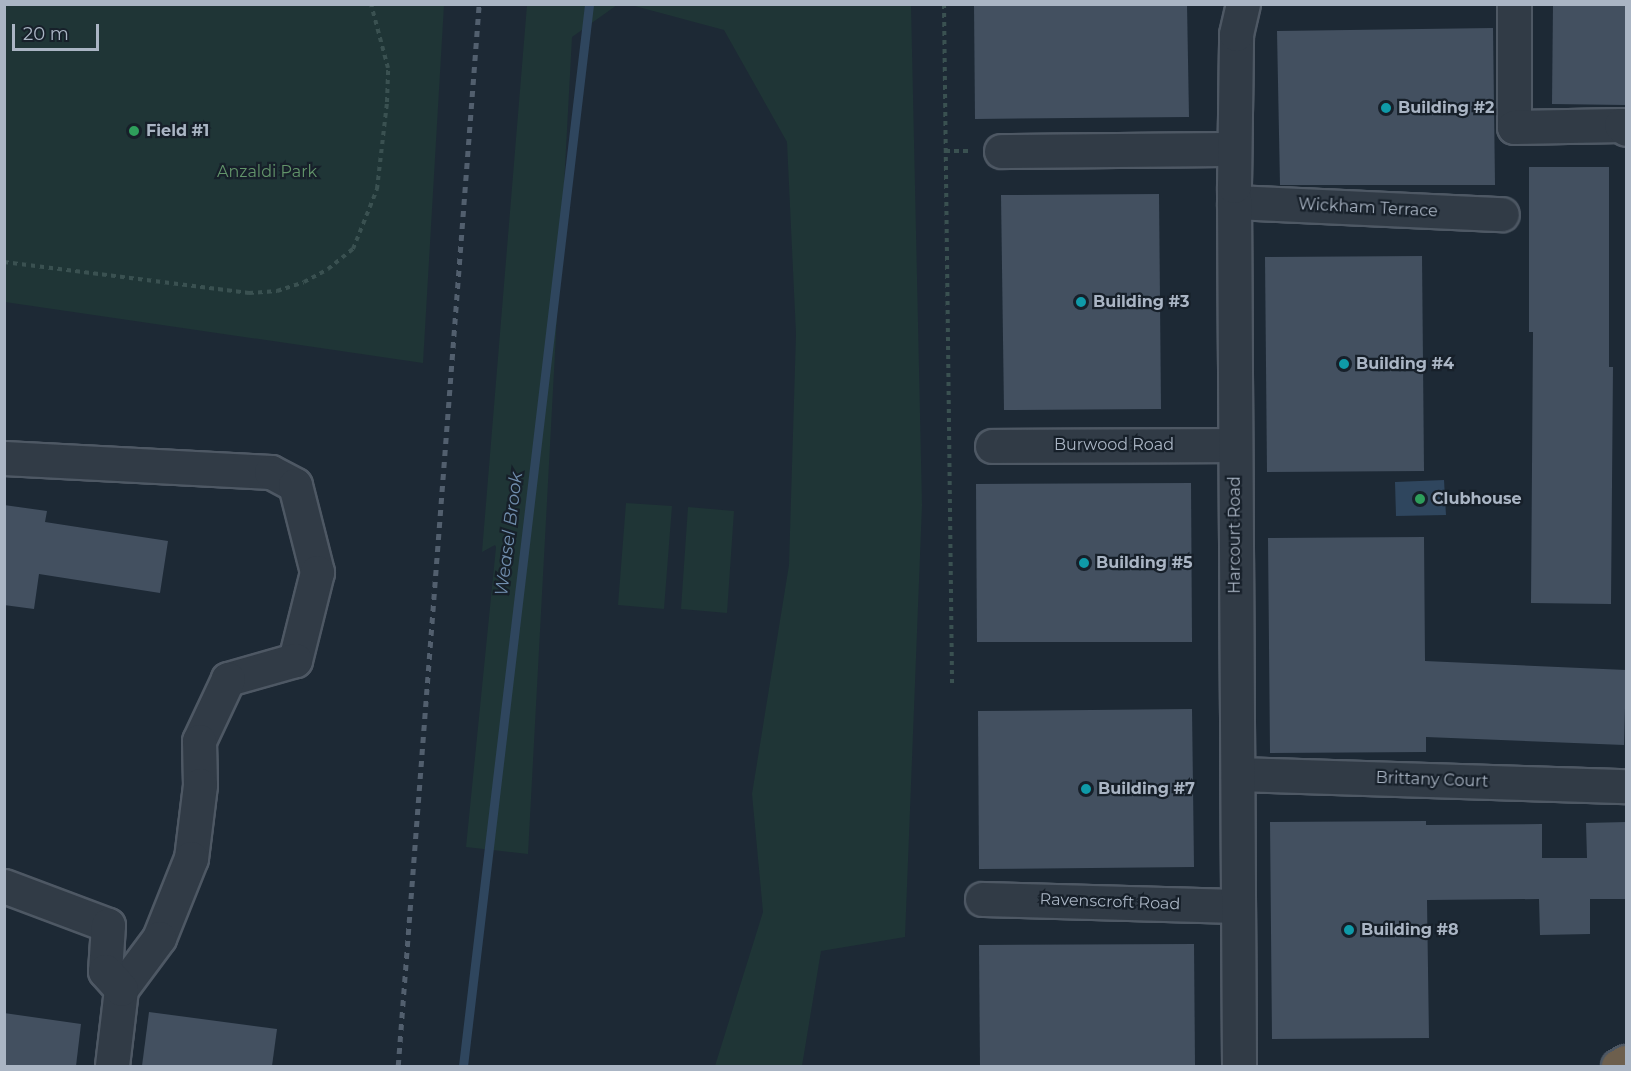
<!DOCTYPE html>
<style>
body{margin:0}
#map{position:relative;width:1631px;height:1071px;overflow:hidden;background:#1d2935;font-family:Montserrat,sans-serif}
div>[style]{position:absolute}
.green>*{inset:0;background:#1f3536}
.water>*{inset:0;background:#2f465e}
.stream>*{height:9px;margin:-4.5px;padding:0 4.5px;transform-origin:4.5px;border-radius:4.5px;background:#2f465e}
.building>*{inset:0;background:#435060}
.path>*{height:4px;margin-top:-2px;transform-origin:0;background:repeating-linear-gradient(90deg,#3a5151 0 4.5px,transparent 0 9px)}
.roads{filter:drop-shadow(2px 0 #4e5864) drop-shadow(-2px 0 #4e5864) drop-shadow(0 2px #4e5864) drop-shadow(0 -2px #4e5864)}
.minor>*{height:33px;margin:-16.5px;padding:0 16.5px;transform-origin:16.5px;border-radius:16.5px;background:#313b46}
.highway>*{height:33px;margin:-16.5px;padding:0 16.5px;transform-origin:16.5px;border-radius:16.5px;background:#6d5f4d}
.rail>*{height:4.5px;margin-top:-2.25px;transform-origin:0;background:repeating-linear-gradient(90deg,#525f6e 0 6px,transparent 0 12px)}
.dots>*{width:16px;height:16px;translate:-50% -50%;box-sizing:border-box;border:3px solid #17202a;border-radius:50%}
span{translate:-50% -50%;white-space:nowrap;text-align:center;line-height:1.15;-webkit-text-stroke:4.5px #17202a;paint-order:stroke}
.poi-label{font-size:16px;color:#aab5c4;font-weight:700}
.left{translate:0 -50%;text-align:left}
.park-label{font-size:16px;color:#62946a}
.street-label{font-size:16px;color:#aab5c4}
.water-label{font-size:18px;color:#718eae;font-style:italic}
.frame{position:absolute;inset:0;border:6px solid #aab5c4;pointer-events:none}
.scale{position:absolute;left:12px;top:24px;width:87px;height:27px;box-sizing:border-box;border:3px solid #aab5c4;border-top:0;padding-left:8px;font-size:18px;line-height:21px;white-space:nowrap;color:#aab5c4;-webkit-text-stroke:4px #17202a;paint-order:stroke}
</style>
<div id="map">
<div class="green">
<i style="clip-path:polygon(4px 5px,444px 5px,423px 363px,5px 302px)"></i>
<i style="clip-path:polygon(527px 5px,617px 5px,572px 37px,528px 854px,466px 847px,496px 547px,495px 545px,482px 552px)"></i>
<i style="clip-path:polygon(631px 5px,911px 5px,922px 505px,905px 937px,821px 951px,802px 1066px,715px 1066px,763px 912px,752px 794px,789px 565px,796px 334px,787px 142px,724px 30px)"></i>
<i style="clip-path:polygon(626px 503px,672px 506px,664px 609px,618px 605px)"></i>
<i style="clip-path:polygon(688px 507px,734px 511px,727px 613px,681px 609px)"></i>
</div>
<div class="water">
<i style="clip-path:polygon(1444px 480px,1446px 515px,1396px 516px,1395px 482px)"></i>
</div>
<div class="stream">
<i style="left:463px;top:1066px;width:1069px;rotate:-83.23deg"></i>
</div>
<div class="building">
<i style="clip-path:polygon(974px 4px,1187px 4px,1189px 117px,975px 119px)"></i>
<i style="clip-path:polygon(1553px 4px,1626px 4px,1625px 105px,1552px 104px)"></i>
<i style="clip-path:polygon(1493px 28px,1495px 185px,1280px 185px,1277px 31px)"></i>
<i style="clip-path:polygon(1529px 167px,1609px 167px,1609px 367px,1613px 367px,1611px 604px,1531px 603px,1533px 332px,1529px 332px)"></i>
<i style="clip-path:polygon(1159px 194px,1161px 409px,1004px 410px,1001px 195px)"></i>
<i style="clip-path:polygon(1422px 256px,1424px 471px,1267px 472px,1265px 257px)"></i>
<i style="clip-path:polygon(1191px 483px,1192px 642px,977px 642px,976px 484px)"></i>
<i style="clip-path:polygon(4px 505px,47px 511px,45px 522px,168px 541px,160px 593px,39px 574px,34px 609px,4px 605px)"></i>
<i style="clip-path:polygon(1424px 537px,1425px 661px,1626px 670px,1624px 745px,1426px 737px,1426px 752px,1270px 753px,1268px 538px)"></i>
<i style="clip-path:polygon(1192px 709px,1194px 867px,979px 869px,978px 711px)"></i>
<i style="clip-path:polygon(1426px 821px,1426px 825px,1542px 824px,1542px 858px,1587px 858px,1586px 823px,1626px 822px,1626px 899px,1590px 899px,1590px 934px,1540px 935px,1539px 899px,1427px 900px,1429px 1038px,1272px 1039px,1270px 822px)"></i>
<i style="clip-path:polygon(1194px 944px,1195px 1066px,980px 1066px,979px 945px)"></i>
<i style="clip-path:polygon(149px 1012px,277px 1029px,272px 1066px,142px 1066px)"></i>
<i style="clip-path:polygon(4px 1013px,81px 1024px,76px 1066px,4px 1066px)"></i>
</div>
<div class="path">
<i style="left:944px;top:4px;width:679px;rotate:89.32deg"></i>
<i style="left:945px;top:151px;width:25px"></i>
<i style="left:4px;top:262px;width:247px;rotate:7.2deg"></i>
<i style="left:249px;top:293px;width:28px;rotate:-4deg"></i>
<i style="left:277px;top:291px;width:28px;rotate:-18deg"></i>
<i style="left:304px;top:282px;width:27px;rotate:-28deg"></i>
<i style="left:328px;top:269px;width:32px;rotate:-39deg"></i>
<i style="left:353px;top:249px;width:65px;rotate:-68.2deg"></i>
<i style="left:377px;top:189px;width:88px;rotate:-83.4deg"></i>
<i style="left:387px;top:102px;width:34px;rotate:-88deg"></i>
<i style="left:388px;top:68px;width:66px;rotate:-104.9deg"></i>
</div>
<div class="roads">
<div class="minor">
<i style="left:1514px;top:4px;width:123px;rotate:90deg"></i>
<i style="left:1514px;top:127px;width:107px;rotate:-1.1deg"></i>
<i style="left:1621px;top:125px;width:6px;rotate:39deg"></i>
<i style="left:1001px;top:151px;width:233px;rotate:-0.5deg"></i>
<i style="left:1234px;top:202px;width:268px;rotate:2.6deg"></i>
<i style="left:992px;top:446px;width:243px;rotate:-0.2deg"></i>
<i style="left:4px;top:458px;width:267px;rotate:3deg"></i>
<i style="left:271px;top:472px;width:27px;rotate:28deg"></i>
<i style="left:295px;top:485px;width:90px;rotate:75.8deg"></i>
<i style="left:317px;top:572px;width:91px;rotate:104deg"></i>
<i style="left:295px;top:660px;width:70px;rotate:164.2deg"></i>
<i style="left:228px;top:679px;width:68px;rotate:115.1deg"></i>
<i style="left:199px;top:741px;width:44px;rotate:88.7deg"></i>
<i style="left:200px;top:785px;width:74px;rotate:97deg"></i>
<i style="left:191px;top:858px;width:86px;rotate:111.8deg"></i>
<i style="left:159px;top:938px;width:64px;rotate:126.7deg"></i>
<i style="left:121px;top:989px;width:78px;rotate:96.7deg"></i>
<i style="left:1238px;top:774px;width:388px;rotate:1.8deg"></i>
<i style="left:4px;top:886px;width:111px;rotate:20.6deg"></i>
<i style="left:108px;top:925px;width:46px;rotate:93.7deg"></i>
<i style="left:105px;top:971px;width:24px;rotate:48deg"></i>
<i style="left:982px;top:899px;width:256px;rotate:1.6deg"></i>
<i style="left:1239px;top:1066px;width:880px;rotate:-90.33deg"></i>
<i style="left:1234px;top:186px;width:152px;rotate:-89.2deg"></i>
<i style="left:1236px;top:34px;width:31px;rotate:-77deg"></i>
</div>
<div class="highway">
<i style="left:1618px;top:1066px;width:9px;rotate:-27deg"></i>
</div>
</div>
<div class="rail">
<i style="left:398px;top:1066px;width:1065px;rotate:-85.64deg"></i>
</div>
<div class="dots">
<i style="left:1386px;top:108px;background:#0f9aa8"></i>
<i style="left:134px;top:131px;background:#2e9e5b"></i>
<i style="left:1081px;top:302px;background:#0f9aa8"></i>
<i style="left:1344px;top:364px;background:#0f9aa8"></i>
<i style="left:1420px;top:499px;background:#2e9e5b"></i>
<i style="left:1084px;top:563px;background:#0f9aa8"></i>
<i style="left:1086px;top:789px;background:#0f9aa8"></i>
<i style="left:1349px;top:930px;background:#0f9aa8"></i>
</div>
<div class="poi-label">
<span class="left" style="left:1398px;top:108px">Building #2</span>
<span class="left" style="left:146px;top:131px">Field #1</span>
<span class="left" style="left:1093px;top:302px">Building #3</span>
<span class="left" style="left:1356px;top:364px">Building #4</span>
<span class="left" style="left:1432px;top:499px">Clubhouse</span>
<span class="left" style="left:1096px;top:563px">Building #5</span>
<span class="left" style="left:1098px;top:789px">Building #7</span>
<span class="left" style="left:1361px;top:930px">Building #8</span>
</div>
<div class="park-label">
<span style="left:267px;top:172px">Anzaldi Park</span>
</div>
<div class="street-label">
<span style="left:1368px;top:208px;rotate:3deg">Wickham Terrace</span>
<span style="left:1114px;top:445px">Burwood Road</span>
<span style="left:1235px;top:535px;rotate:-90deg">Harcourt Road</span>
<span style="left:1432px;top:780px;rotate:2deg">Brittany Court</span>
<span style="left:1110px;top:902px;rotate:2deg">Ravenscroft Road</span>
</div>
<div class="water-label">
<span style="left:509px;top:534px;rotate:-83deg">Weasel Brook</span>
</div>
<div class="frame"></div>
<div class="scale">20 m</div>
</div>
